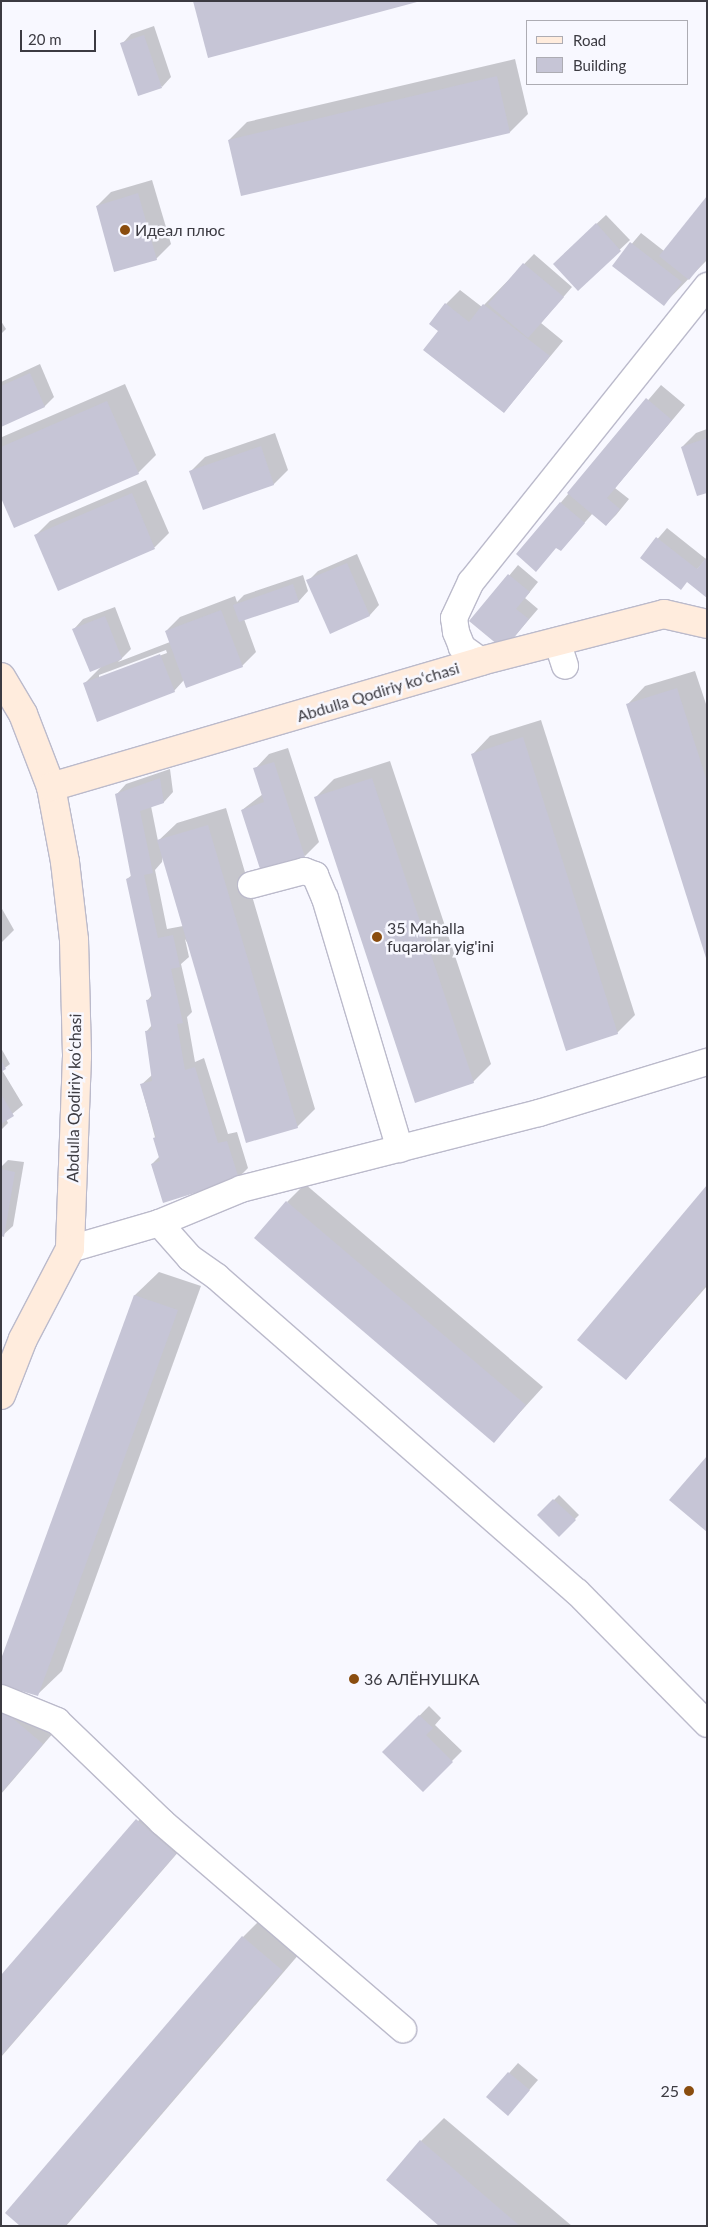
<!DOCTYPE html>
<meta charset="utf-8">
<style>
body{margin:0}
#map{position:relative;width:708px;height:2227px;overflow:hidden;background:#f8f8ff;font-family:Lato,sans-serif}
div>[style]{position:absolute}
.shadow>*{inset:0;background:#0003}
.building>*{inset:0;background:#c6c5d6}
.roads{filter:drop-shadow(1px 0 #bbbacb) drop-shadow(-1px 0 #bbbacb) drop-shadow(0 1px #bbbacb) drop-shadow(0 -1px #bbbacb)}
.street>*{height:26px;margin:-13px;padding:0 13px;transform-origin:13px;border-radius:13px;background:#fff}
.secondary>*{height:28px;margin:-14px;padding:0 14px;transform-origin:14px;border-radius:14px;background:#ffecdd}
.dots>*{width:14px;height:14px;translate:-50% -50%;box-sizing:border-box;border:2px solid #f8f8ff;border-radius:50%}
span{translate:-50% -50%;white-space:nowrap;text-align:center;line-height:1.15;-webkit-text-stroke:5px #f8f8ff;paint-order:stroke}
.poi-label{font-size:16px;color:#3c3b42}
.left{translate:0 -50%;text-align:left}
.right{translate:-100% -50%;text-align:right}
.street-label{font-size:16px;color:#3c3b42}
.frame{position:absolute;inset:0;border:2px solid #3c3b42;pointer-events:none}
.legend{position:absolute;left:526px;top:20px;width:162px;height:65px;box-sizing:border-box;background:#f8f8ff;border:1px solid #adacb3;margin:0;padding:6px 9px;list-style:none;font-size:15px;color:#3c3b42}
.legend li{display:flex;align-items:center;gap:10px;height:25px}
.legend b{width:25px;border:1px solid #adacb3}
.scale{position:absolute;left:20px;top:30px;width:76px;height:22px;box-sizing:border-box;border:2px solid #3c3b42;border-top:0;padding-left:6px;font-size:15px;line-height:18px;white-space:nowrap;color:#3c3b42;-webkit-text-stroke:4px #f8f8ff;paint-order:stroke}
</style>
<div id="map">
<div class="shadow">
<i style="clip-path:polygon(154px 26px,171px 77px,162px 87px,122px 44px,131px 34px)"></i>
<i style="clip-path:polygon(515px 59px,528px 114px,510px 132px,229px 140px,247px 122px)"></i>
<i style="clip-path:polygon(152px 180px,171px 244px,156px 259px,97px 206px,111px 192px)"></i>
<i style="clip-path:polygon(707px 198px,707px 260px,664px 304px,613px 266px,641px 233px,664px 251px)"></i>
<i style="clip-path:polygon(606px 215px,630px 240px,578px 289px,564px 254px)"></i>
<i style="clip-path:polygon(534px 254px,572px 287px,541px 323px,563px 341px,504px 412px,440px 331px,446px 304px,460px 290px,482px 307px)"></i>
<i style="clip-path:polygon(1px 321px,6px 329px,1px 334px)"></i>
<i style="clip-path:polygon(40px 364px,54px 397px,45px 406px,1px 426px,1px 382px)"></i>
<i style="clip-path:polygon(125px 384px,156px 455px,138px 473px,1px 495px,2px 437px)"></i>
<i style="clip-path:polygon(661px 385px,685px 405px,615px 488px,629px 499px,616px 515px,606px 525px,593px 513px,561px 550px,557px 547px,517px 554px)"></i>
<i style="clip-path:polygon(707px 429px,707px 492px,682px 447px,696px 433px)"></i>
<i style="clip-path:polygon(275px 433px,288px 470px,274px 484px,203px 508px,191px 471px,205px 457px)"></i>
<i style="clip-path:polygon(146px 480px,169px 533px,155px 547px,59px 589px,36px 535px,50px 521px)"></i>
<i style="clip-path:polygon(667px 528px,706px 559px,681px 588px,642px 557px)"></i>
<i style="clip-path:polygon(357px 554px,379px 605px,370px 615px,330px 632px,308px 581px,318px 571px)"></i>
<i style="clip-path:polygon(518px 565px,538px 582px,525px 598px,538px 609px,513px 638px,471px 621px)"></i>
<i style="clip-path:polygon(evenodd,303px 575px,308px 591px,299px 601px,244px 619px,256px 652px,242px 666px,184px 680px,174px 691px,84px 684px,102px 666px,74px 629px,83px 619px,115px 607px,131px 649px,118px 662px,170px 642px,166px 631px,180px 617px,235px 596px,237px 602px,244px 595px,303px 575px,166px 650px,167px 653px,99px 678px,99px 675px,166px 650px)"></i>
<i style="clip-path:polygon(695px 671px,707px 707px,707px 956px,627px 705px,645px 686px)"></i>
<i style="clip-path:polygon(541px 720px,635px 1015px,617px 1033px,472px 755px,490px 736px)"></i>
<i style="clip-path:polygon(288px 748px,319px 842px,305px 856px,242px 810px,263px 794px,255px 769px,269px 754px)"></i>
<i style="clip-path:polygon(390px 761px,491px 1064px,473px 1082px,316px 797px,334px 779px)"></i>
<i style="clip-path:polygon(evenodd,170px 769px,173px 792px,164px 802px,151px 806px,158px 841px,177px 823px,226px 808px,315px 1109px,297px 1127px,185px 939px,189px 957px,181px 964px,192px 1012px,187px 1017px,195px 1062px,204px 1058px,228px 1134px,237px 1132px,248px 1168px,238px 1178px,152px 1164px,160px 1156px,141px 1085px,152px 1075px,146px 1032px,152px 1025px,147px 1001px,152px 995px,127px 879px,132px 875px,117px 794px,126px 784px,170px 769px,163px 855px,183px 926px,167px 929px,155px 870px,162px 862px,163px 855px)"></i>
<i style="clip-path:polygon(1px 907px,14px 930px,1px 943px)"></i>
<i style="clip-path:polygon(1px 1048px,10px 1064px,2px 1070px,23px 1105px,6px 1119px,8px 1123px,1px 1130px)"></i>
<i style="clip-path:polygon(8px 1160px,24px 1162px,13px 1226px,3px 1235px,1px 1167px)"></i>
<i style="clip-path:polygon(305px 1184px,543px 1387px,494px 1441px,287px 1202px)"></i>
<i style="clip-path:polygon(707px 1187px,707px 1286px,626px 1379px)"></i>
<i style="clip-path:polygon(159px 1272px,201px 1286px,62px 1671px,38px 1694px,135px 1295px)"></i>
<i style="clip-path:polygon(559px 1495px,579px 1515px,559px 1535px,539px 1515px)"></i>
<i style="clip-path:polygon(429px 1706px,441px 1718px,435px 1725px,462px 1751px,423px 1790px,384px 1752px)"></i>
<i style="clip-path:polygon(1px 1714px,60px 1725px,1px 1794px)"></i>
<i style="clip-path:polygon(155px 1802px,193px 1835px,1px 2057px,1px 1976px)"></i>
<i style="clip-path:polygon(261px 1919px,300px 1953px,66px 2226px,22px 2226px,243px 1937px)"></i>
<i style="clip-path:polygon(518px 2063px,538px 2080px,517px 2104px,488px 2097px)"></i>
<i style="clip-path:polygon(444px 2118px,572px 2226px,441px 2226px,421px 2141px)"></i>
</div>
<div class="building">
<i style="clip-path:polygon(193px 1px,417px 1px,417px 2px,208px 58px)"></i>
<i style="clip-path:polygon(144px 35px,162px 88px,138px 96px,120px 43px)"></i>
<i style="clip-path:polygon(497px 76px,510px 133px,241px 196px,228px 140px)"></i>
<i style="clip-path:polygon(138px 193px,157px 260px,114px 272px,96px 206px)"></i>
<i style="clip-path:polygon(707px 196px,707px 258px,689px 280px,659px 256px)"></i>
<i style="clip-path:polygon(596px 223px,621px 251px,578px 291px,553px 264px)"></i>
<i style="clip-path:polygon(630px 242px,682px 282px,664px 306px,612px 266px)"></i>
<i style="clip-path:polygon(523px 263px,564px 297px,528px 338px,488px 304px)"></i>
<i style="clip-path:polygon(445px 303px,469px 322px,483px 304px,550px 356px,504px 413px,423px 350px,438px 331px,429px 324px)"></i>
<i style="clip-path:polygon(30px 373px,45px 407px,1px 427px,1px 386px)"></i>
<i style="clip-path:polygon(646px 398px,672px 420px,607px 498px,620px 509px,606px 526px,567px 493px)"></i>
<i style="clip-path:polygon(107px 401px,139px 474px,14px 528px,1px 498px,1px 447px)"></i>
<i style="clip-path:polygon(707px 438px,707px 493px,697px 496px,681px 447px)"></i>
<i style="clip-path:polygon(261px 446px,274px 485px,203px 510px,189px 471px)"></i>
<i style="clip-path:polygon(132px 493px,155px 549px,58px 591px,34px 535px)"></i>
<i style="clip-path:polygon(560px 502px,585px 523px,561px 551px,556px 548px,536px 572px,516px 554px)"></i>
<i style="clip-path:polygon(656px 537px,697px 569px,707px 557px,707px 598px,687px 582px,681px 590px,640px 558px)"></i>
<i style="clip-path:polygon(347px 563px,370px 616px,330px 634px,306px 580px)"></i>
<i style="clip-path:polygon(508px 574px,530px 592px,516px 609px,529px 619px,504px 650px,469px 621px)"></i>
<i style="clip-path:polygon(293px 584px,299px 602px,239px 622px,233px 605px)"></i>
<i style="clip-path:polygon(221px 610px,243px 667px,186px 688px,165px 631px)"></i>
<i style="clip-path:polygon(105px 616px,122px 659px,90px 672px,72px 629px)"></i>
<i style="clip-path:polygon(160px 654px,175px 692px,97px 722px,83px 683px)"></i>
<i style="clip-path:polygon(677px 688px,707px 781px,706px 958px,626px 704px)"></i>
<i style="clip-path:polygon(523px 737px,618px 1034px,566px 1051px,471px 754px)"></i>
<i style="clip-path:polygon(274px 762px,305px 857px,261px 872px,241px 810px,264px 802px,253px 768px)"></i>
<i style="clip-path:polygon(160px 778px,164px 803px,140px 811px,153px 873px,144px 875px,158px 938px,173px 935px,180px 967px,171px 969px,183px 1023px,177px 1024px,185px 1070px,195px 1067px,218px 1143px,227px 1141px,239px 1179px,163px 1203px,151px 1164px,160px 1161px,153px 1138px,156px 1137px,140px 1084px,152px 1081px,145px 1031px,152px 1030px,146px 1000px,152px 999px,126px 879px,131px 877px,115px 794px)"></i>
<i style="clip-path:polygon(372px 778px,474px 1083px,415px 1103px,314px 797px)"></i>
<i style="clip-path:polygon(208px 825px,298px 1128px,246px 1143px,157px 840px)"></i>
<i style="clip-path:polygon(1px 1060px,6px 1069px,1px 1072px)"></i>
<i style="clip-path:polygon(1px 1094px,14px 1116px,1px 1124px)"></i>
<i style="clip-path:polygon(1px 1169px,15px 1172px,4px 1237px,1px 1236px)"></i>
<i style="clip-path:polygon(707px 1185px,707px 1284px,626px 1380px,577px 1340px)"></i>
<i style="clip-path:polygon(286px 1201px,526px 1405px,494px 1443px,254px 1238px)"></i>
<i style="clip-path:polygon(134px 1295px,178px 1310px,38px 1696px,1px 1685px,1px 1659px)"></i>
<i style="clip-path:polygon(707px 1456px,707px 1532px,669px 1500px)"></i>
<i style="clip-path:polygon(553px 1499px,576px 1520px,559px 1537px,537px 1515px)"></i>
<i style="clip-path:polygon(3px 1710px,43px 1744px,1px 1793px,1px 1712px)"></i>
<i style="clip-path:polygon(419px 1715px,433px 1728px,426px 1735px,453px 1762px,423px 1792px,382px 1752px)"></i>
<i style="clip-path:polygon(136px 1819px,176px 1854px,1px 2056px,1px 1975px)"></i>
<i style="clip-path:polygon(242px 1936px,283px 1971px,65px 2226px,20px 2226px,5px 2213px)"></i>
<i style="clip-path:polygon(508px 2072px,530px 2090px,508px 2116px,486px 2097px)"></i>
<i style="clip-path:polygon(420px 2140px,520px 2226px,439px 2226px,386px 2180px)"></i>
</div>
<div class="roads">
<div class="street">
<i style="left:557px;top:641px;width:26px;rotate:72deg"></i>
<i style="left:481px;top:661px;width:24px;rotate:-144deg"></i>
<i style="left:462px;top:647px;width:16px;rotate:-112deg"></i>
<i style="left:456px;top:632px;width:14px;rotate:-98deg"></i>
<i style="left:454px;top:618px;width:40px;rotate:-65deg"></i>
<i style="left:471px;top:582px;width:379px;rotate:-51.4deg"></i>
<i style="left:251px;top:885px;width:55px;rotate:-14.8deg"></i>
<i style="left:304px;top:871px;width:12px;rotate:20deg"></i>
<i style="left:315px;top:875px;width:25px;rotate:67deg"></i>
<i style="left:325px;top:898px;width:262px;rotate:73.4deg"></i>
<i style="left:159px;top:1223px;width:89px;rotate:-22.5deg"></i>
<i style="left:241px;top:1189px;width:308px;rotate:-14.3deg"></i>
<i style="left:539px;top:1113px;width:176px;rotate:-16.9deg"></i>
<i style="left:70px;top:1249px;width:93px;rotate:-16.3deg"></i>
<i style="left:159px;top:1223px;width:47px;rotate:48.5deg"></i>
<i style="left:190px;top:1258px;width:33px;rotate:35deg"></i>
<i style="left:217px;top:1277px;width:478px;rotate:41.2deg"></i>
<i style="left:577px;top:1592px;width:185px;rotate:45.4deg"></i>
<i style="left:1px;top:1698px;width:61px;rotate:22.3deg"></i>
<i style="left:57px;top:1721px;width:146px;rotate:43.9deg"></i>
<i style="left:162px;top:1822px;width:318px;rotate:40.7deg"></i>
</div>
<div class="secondary">
<i style="left:1px;top:677px;width:43px;rotate:59.3deg"></i>
<i style="left:23px;top:714px;width:78px;rotate:69deg"></i>
<i style="left:51px;top:787px;width:76px;rotate:79.4deg"></i>
<i style="left:65px;top:862px;width:79px;rotate:83.4deg"></i>
<i style="left:74px;top:940px;width:116px;rotate:88.5deg"></i>
<i style="left:77px;top:1056px;width:193px;rotate:92.1deg"></i>
<i style="left:70px;top:1249px;width:102px;rotate:117.6deg"></i>
<i style="left:23px;top:1339px;width:60px;rotate:111.4deg"></i>
<i style="left:51px;top:787px;width:448px;rotate:-16.3deg"></i>
<i style="left:481px;top:661px;width:189px;rotate:-14.4deg"></i>
<i style="left:664px;top:614px;width:44px;rotate:13.1deg"></i>
</div>
</div>
<div class="dots">
<i style="left:125px;top:230px;background:#8a4d0f"></i>
<i style="left:377px;top:937px;background:#8a4d0f"></i>
<i style="left:354px;top:1679px;background:#8a4d0f"></i>
<i style="left:689px;top:2091px;background:#8a4d0f"></i>
</div>
<div class="poi-label">
<span class="left" style="left:135px;top:230px">Идеал плюс</span>
<span class="left" style="left:387px;top:937px">35 Mahalla<br>fuqarolar yig'ini</span>
<span class="left" style="left:364px;top:1679px">36 АЛЁНУШКА</span>
<span class="right" style="left:679px;top:2091px">25</span>
</div>
<div class="street-label">
<span style="left:378px;top:692px;rotate:-17deg">Abdulla Qodiriy koʻchasi</span>
<span style="left:74px;top:1098px;rotate:-89deg">Abdulla Qodiriy koʻchasi</span>
</div>
<div class="frame"></div>
<ul class="legend">
<li><b style="height:6px;background:#ffecdd"></b>Road</li>
<li><b style="height:14px;background:#c6c5d6"></b>Building</li>
</ul>
<div class="scale">20 m</div>
</div>
